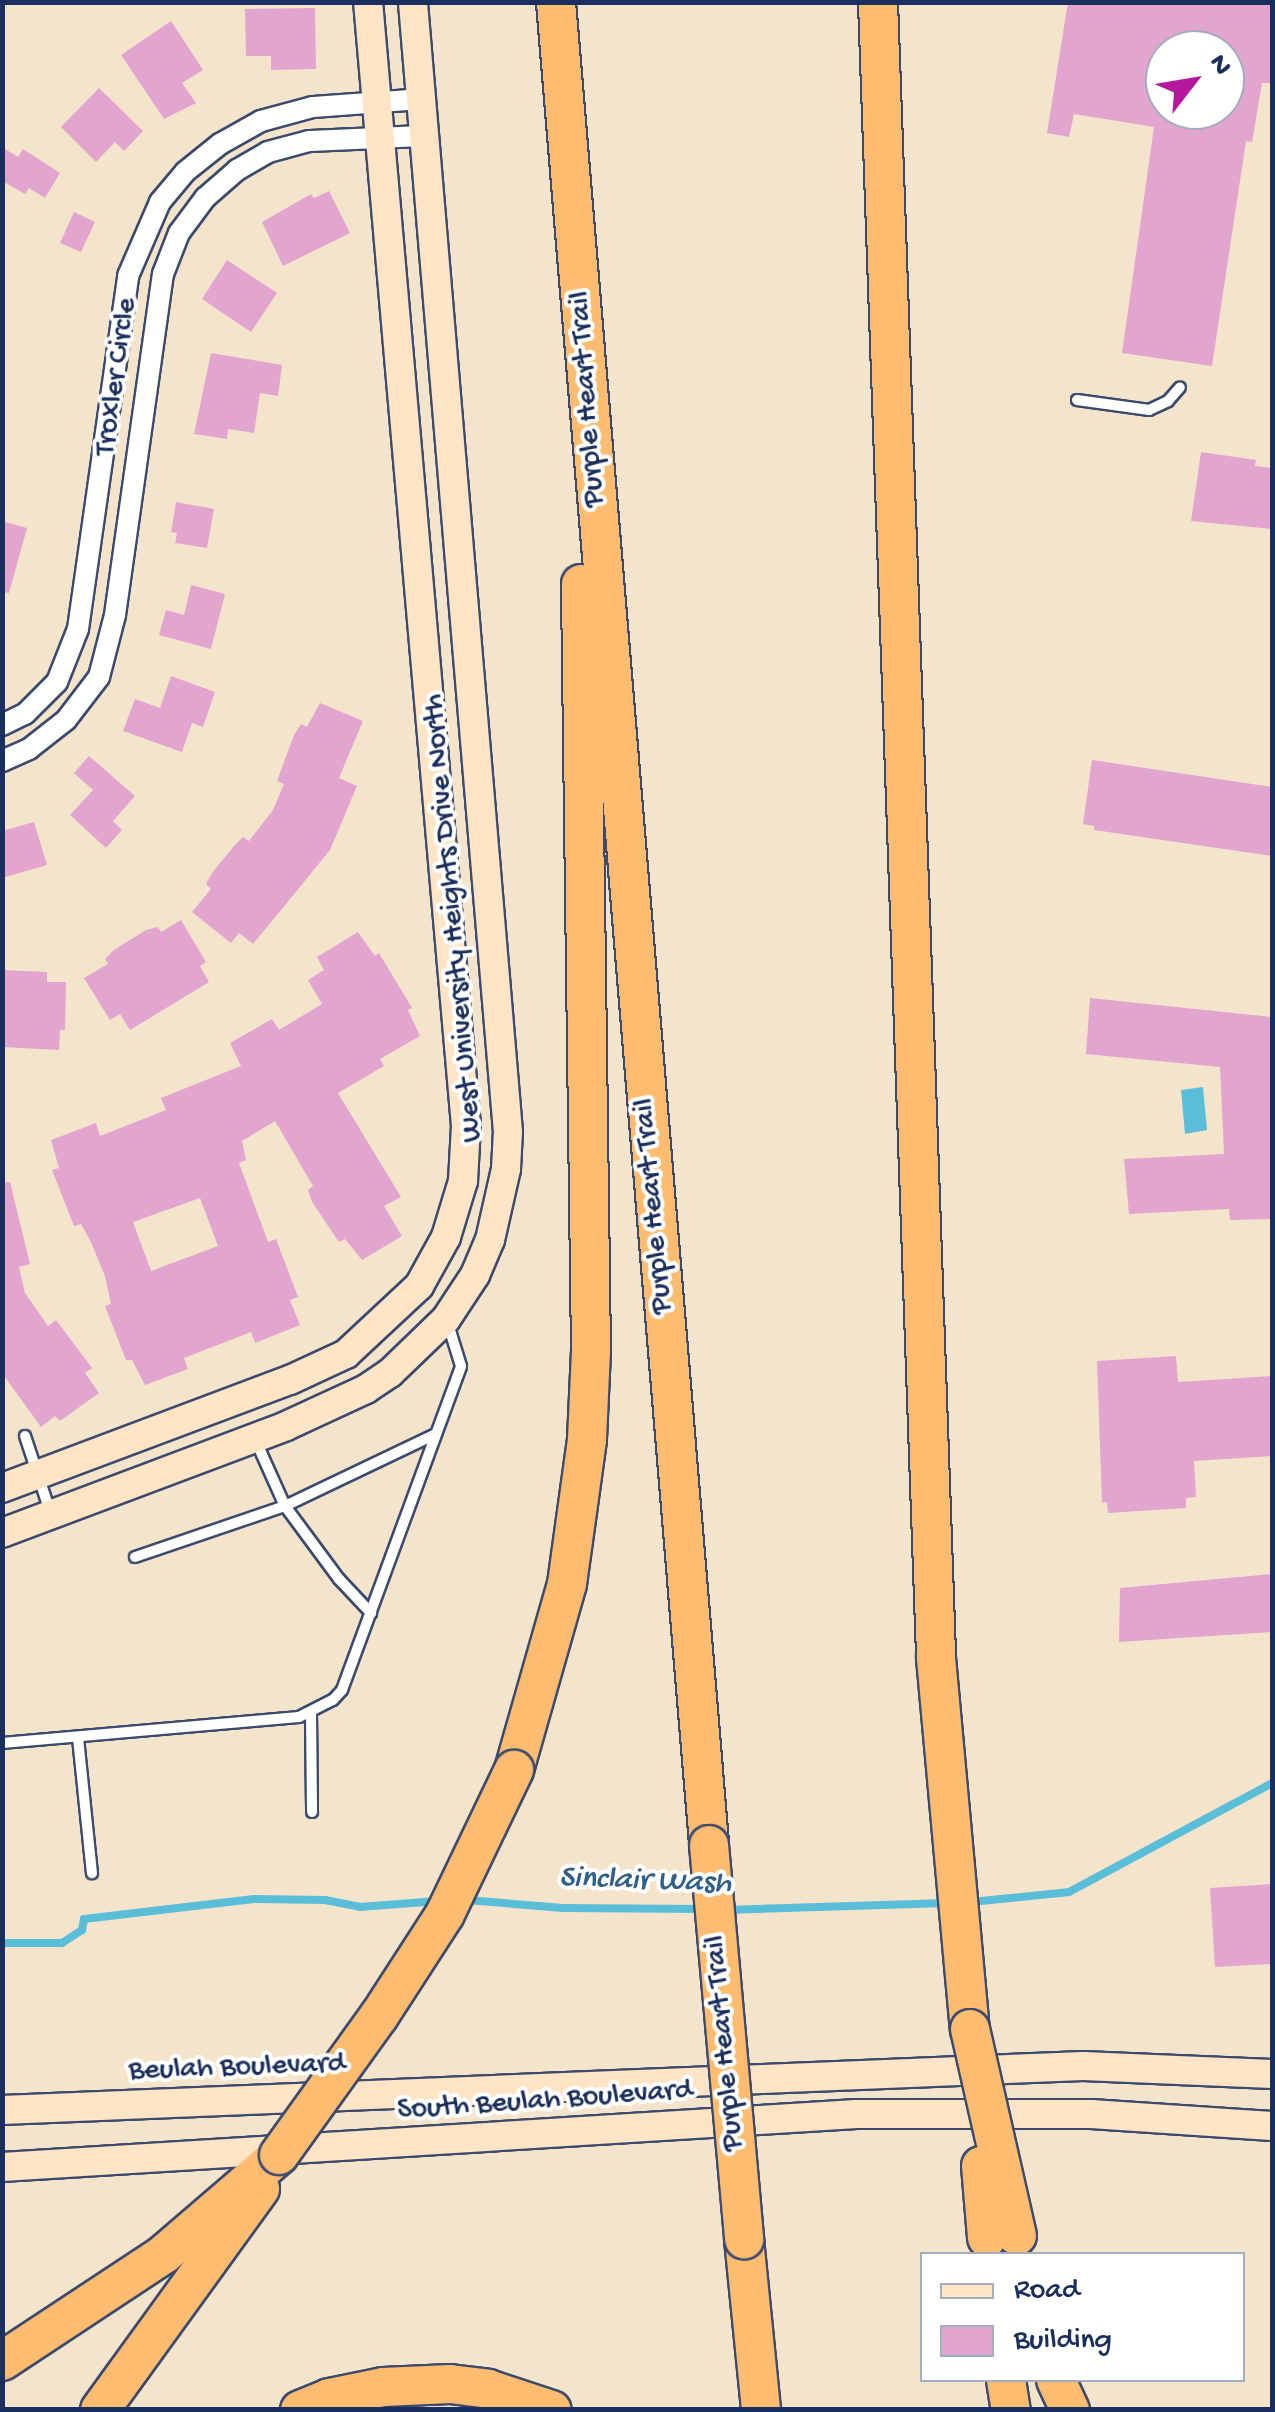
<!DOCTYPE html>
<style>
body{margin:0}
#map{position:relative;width:1275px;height:2412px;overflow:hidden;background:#f5e4cc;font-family:"Gochi Hand",sans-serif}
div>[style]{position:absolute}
.water>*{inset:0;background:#5bbed9}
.stream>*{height:8px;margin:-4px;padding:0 4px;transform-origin:4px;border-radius:4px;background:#5bbed9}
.building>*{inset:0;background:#e2a5d0}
.roads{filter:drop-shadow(2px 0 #3c4a6e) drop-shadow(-2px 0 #3c4a6e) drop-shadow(0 2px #3c4a6e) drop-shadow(0 -2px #3c4a6e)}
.lane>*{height:10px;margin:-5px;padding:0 5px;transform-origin:5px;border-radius:5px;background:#fff}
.street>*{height:20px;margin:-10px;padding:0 10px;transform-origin:10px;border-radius:10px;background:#fff}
.secondary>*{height:28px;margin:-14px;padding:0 14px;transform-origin:14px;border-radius:14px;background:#ffe4c6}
.highway>*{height:38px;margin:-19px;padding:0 19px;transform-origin:19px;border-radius:19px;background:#febc70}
.bridges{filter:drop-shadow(2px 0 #3c4a6e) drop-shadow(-2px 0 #3c4a6e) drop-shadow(0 2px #3c4a6e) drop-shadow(0 -2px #3c4a6e)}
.highway-bridge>*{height:38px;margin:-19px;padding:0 19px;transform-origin:19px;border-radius:19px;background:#febc70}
span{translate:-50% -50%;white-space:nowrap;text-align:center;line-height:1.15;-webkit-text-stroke:8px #fff;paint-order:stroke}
.street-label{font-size:30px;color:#1b2f5e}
.water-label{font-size:32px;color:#316189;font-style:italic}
.frame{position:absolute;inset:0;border:5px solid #1b2f5e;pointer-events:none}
.legend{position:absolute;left:920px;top:2252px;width:325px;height:130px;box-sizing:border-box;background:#fff;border:2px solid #a4acbf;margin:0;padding:12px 18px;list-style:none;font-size:30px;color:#1b2f5e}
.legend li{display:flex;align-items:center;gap:20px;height:50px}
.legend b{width:50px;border:2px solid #a4acbf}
.north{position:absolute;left:1145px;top:30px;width:100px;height:100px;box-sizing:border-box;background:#fff;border:2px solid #a4acbf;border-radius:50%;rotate:59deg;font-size:28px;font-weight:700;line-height:40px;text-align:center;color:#1b2f5e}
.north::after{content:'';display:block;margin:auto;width:35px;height:45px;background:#b5179e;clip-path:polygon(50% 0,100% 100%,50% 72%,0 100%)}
</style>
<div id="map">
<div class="water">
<i style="clip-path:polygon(1203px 1087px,1207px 1130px,1185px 1134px,1181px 1090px)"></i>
</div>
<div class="stream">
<i style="left:467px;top:1900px;width:96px;rotate:4.8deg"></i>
<i style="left:563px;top:1908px;width:140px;rotate:0.4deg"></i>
<i style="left:971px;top:1902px;width:99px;rotate:-5.8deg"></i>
<i style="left:1069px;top:1892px;width:230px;rotate:-28.2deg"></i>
<i style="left:726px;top:1910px;width:221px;rotate:-1.8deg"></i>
<i style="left:2px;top:1943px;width:60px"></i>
<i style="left:62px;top:1943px;width:24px;rotate:-33deg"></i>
<i style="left:82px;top:1930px;width:11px;rotate:-80deg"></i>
<i style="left:84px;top:1919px;width:171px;rotate:-6.7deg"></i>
<i style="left:254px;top:1899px;width:71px;rotate:0.8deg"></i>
<i style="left:325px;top:1900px;width:36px;rotate:11deg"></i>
<i style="left:360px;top:1907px;width:78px;rotate:-4.4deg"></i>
</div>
<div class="building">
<i style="clip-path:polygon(evenodd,1068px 2px,1272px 2px,1272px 83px,1262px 83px,1252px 142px,1246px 141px,1212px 366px,1122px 353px,1154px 127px,1074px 114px,1069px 137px,1047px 133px,1068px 2px,1165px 50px,1225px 50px,1225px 110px,1165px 110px,1165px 50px)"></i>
<i style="clip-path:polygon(315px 8px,316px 69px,271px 70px,271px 56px,246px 56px,245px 9px)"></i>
<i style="clip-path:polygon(171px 21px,203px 70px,182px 83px,196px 103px,164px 119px,121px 55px)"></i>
<i style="clip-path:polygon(99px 88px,143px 131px,124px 151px,115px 142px,96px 162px,61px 127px)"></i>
<i style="clip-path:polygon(2px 147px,18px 157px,23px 149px,60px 173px,45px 198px,29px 188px,25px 194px,2px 181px)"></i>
<i style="clip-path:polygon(329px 191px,350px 233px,283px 266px,262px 222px,311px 194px,314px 198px)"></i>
<i style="clip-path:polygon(74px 212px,95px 222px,81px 252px,60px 243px)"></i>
<i style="clip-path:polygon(227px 260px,277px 293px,251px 332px,202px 299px)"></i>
<i style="clip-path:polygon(211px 353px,282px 365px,278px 396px,260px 393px,254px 433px,228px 429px,227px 439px,194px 434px)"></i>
<i style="clip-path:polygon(1201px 452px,1256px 460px,1255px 466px,1272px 468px,1272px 529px,1191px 521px)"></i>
<i style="clip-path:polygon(176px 502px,214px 509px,207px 548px,175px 543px,177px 533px,171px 532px)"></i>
<i style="clip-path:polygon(2px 521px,27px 528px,9px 593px,2px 592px)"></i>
<i style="clip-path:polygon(191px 585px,225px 594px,211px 649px,159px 635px,166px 610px,184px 615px)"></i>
<i style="clip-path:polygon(171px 676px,215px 692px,203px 727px,192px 723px,182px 752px,123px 731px,135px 699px,160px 708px)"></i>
<i style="clip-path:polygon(320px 703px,363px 721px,339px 778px,357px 786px,330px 850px,286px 904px,253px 944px,239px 933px,231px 943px,192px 912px,211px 889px,206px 884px,212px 873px,234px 846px,243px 837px,249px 841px,273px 810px,284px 784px,277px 781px,294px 735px,301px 724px,307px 727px)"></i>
<i style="clip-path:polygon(89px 756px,135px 796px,113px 821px,122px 830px,106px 848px,70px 815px,93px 790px,74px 773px)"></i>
<i style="clip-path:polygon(1092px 760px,1272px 787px,1272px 856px,1094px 830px,1094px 826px,1083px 824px)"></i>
<i style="clip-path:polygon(34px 822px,47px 865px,2px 878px,2px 831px)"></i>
<i style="clip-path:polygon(181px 920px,206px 962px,200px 966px,209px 982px,130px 1030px,120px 1014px,110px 1020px,84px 978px,108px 964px,105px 959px,114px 950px,146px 930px,158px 927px,161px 932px)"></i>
<i style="clip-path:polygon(evenodd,358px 932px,375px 956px,379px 953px,412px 1008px,408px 1010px,420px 1036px,380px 1059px,384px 1066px,338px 1093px,401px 1197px,384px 1206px,402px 1236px,362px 1260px,345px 1239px,339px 1242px,312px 1202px,308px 1190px,313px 1186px,275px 1121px,242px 1141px,246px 1160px,239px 1163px,268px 1242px,276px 1239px,298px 1297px,290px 1300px,300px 1325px,255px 1343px,251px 1332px,202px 1351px,184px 1358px,188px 1369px,145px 1385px,132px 1360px,126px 1360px,105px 1306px,111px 1304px,105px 1276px,90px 1240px,81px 1224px,74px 1226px,52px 1170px,59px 1168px,51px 1140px,96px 1123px,100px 1136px,166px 1110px,161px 1098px,241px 1066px,230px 1043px,272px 1019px,279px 1030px,322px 1004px,308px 980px,324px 970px,317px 957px,358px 932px,200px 1198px,218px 1246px,151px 1271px,133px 1222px,200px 1198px)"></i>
<i style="clip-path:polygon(2px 970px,47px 972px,47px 982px,66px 982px,65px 1030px,60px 1030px,59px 1050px,2px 1047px)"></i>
<i style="clip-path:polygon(1090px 998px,1272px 1017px,1272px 1219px,1230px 1220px,1229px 1209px,1129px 1214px,1124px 1159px,1224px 1154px,1220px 1067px,1086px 1054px)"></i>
<i style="clip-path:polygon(10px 1182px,30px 1264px,19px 1267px,25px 1293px,48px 1326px,56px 1320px,92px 1368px,85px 1373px,99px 1393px,60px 1421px,55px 1416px,41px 1427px,2px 1373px,2px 1183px)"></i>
<i style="clip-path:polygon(1176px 1356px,1178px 1382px,1272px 1376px,1272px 1456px,1194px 1461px,1196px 1497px,1186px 1498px,1186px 1508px,1108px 1513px,1107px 1502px,1102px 1503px,1097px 1361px)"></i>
<i style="clip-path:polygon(1272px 1574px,1272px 1632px,1119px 1642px,1120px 1588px)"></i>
<i style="clip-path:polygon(1272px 1884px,1272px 1964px,1215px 1967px,1210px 1888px)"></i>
</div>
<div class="roads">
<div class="lane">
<i style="left:1077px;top:400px;width:73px;rotate:7.9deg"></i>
<i style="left:1149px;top:410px;width:21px;rotate:-25deg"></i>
<i style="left:1168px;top:401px;width:18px;rotate:-49deg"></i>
<i style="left:25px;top:1436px;width:82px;rotate:71.6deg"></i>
<i style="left:255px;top:1439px;width:73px;rotate:65.9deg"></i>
<i style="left:285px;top:1506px;width:91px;rotate:53.5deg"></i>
<i style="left:339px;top:1579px;width:47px;rotate:46.7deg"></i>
<i style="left:135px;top:1557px;width:158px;rotate:-18.8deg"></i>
<i style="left:285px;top:1506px;width:167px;rotate:-25.5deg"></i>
<i style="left:311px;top:1713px;width:99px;rotate:89.4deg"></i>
<i style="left:78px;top:1738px;width:136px;rotate:84.1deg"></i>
<i style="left:2px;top:1743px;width:298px;rotate:-5deg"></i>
<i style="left:299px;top:1717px;width:38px;rotate:-27deg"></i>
<i style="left:333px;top:1700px;width:13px;rotate:-48deg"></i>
<i style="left:342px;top:1690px;width:345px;rotate:-69.8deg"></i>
<i style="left:461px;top:1366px;width:44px;rotate:-107.2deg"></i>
</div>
<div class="street">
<i style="left:2px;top:725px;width:25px;rotate:-26deg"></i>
<i style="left:25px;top:714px;width:45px;rotate:-45deg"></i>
<i style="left:57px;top:682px;width:57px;rotate:-68.4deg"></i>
<i style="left:78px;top:629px;width:357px;rotate:-81.9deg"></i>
<i style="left:128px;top:276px;width:81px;rotate:-66.6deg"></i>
<i style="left:160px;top:202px;width:39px;rotate:-50deg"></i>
<i style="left:185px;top:172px;width:45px;rotate:-38.7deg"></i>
<i style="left:220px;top:144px;width:47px;rotate:-29.3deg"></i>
<i style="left:261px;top:121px;width:54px;rotate:-15.1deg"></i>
<i style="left:313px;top:107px;width:108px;rotate:-4.2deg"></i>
<i style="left:2px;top:761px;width:30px;rotate:-24deg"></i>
<i style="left:29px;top:749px;width:47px;rotate:-38.1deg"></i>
<i style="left:66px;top:720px;width:54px;rotate:-52.5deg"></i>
<i style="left:99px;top:677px;width:64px;rotate:-75.5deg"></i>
<i style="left:115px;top:615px;width:344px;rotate:-82deg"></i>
<i style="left:163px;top:274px;width:44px;rotate:-68.7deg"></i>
<i style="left:179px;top:233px;width:44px;rotate:-53.4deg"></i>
<i style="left:205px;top:198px;width:43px;rotate:-41.2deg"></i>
<i style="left:237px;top:170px;width:36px;rotate:-30deg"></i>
<i style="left:268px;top:152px;width:42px;rotate:-15deg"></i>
<i style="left:309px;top:141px;width:114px;rotate:-2.5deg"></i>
</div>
<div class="secondary">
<i style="left:2px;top:1488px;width:308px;rotate:-20.6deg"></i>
<i style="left:290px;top:1380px;width:62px;rotate:-24.9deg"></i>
<i style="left:346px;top:1354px;width:100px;rotate:-43deg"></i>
<i style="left:419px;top:1286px;width:56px;rotate:-61.1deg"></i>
<i style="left:446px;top:1237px;width:59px;rotate:-73.1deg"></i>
<i style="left:463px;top:1181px;width:55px;rotate:-86.9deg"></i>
<i style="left:466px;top:1126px;width:1128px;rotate:-94.98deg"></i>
<i style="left:2px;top:1533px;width:303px;rotate:-20.6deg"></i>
<i style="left:286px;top:1426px;width:88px;rotate:-24.8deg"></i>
<i style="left:366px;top:1389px;width:29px;rotate:-34deg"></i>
<i style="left:390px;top:1373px;width:78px;rotate:-44deg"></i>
<i style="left:446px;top:1319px;width:53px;rotate:-56.6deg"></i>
<i style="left:475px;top:1275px;width:38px;rotate:-67deg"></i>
<i style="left:490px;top:1240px;width:73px;rotate:-77.3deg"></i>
<i style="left:506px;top:1169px;width:37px;rotate:-87deg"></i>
<i style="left:508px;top:1132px;width:1134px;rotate:-94.81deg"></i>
<i style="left:2px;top:2110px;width:1082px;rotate:-2.33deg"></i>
<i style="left:1083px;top:2066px;width:189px;rotate:2.4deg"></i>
<i style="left:2px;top:2167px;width:856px;rotate:-3.55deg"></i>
<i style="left:856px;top:2114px;width:235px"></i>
<i style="left:1091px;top:2114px;width:181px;rotate:3.8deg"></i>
</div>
<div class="highway">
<i style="left:556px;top:2px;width:1849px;rotate:85.25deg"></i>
<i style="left:878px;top:2px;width:1657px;rotate:87.99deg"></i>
<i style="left:936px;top:1658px;width:373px;rotate:84.8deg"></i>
<i style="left:514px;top:1770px;width:193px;rotate:-74.1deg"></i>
<i style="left:567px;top:1584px;width:146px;rotate:-82.1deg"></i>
<i style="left:587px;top:1439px;width:87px;rotate:-87.4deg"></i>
<i style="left:591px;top:1352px;width:768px;rotate:-90.75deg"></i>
<i style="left:744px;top:2239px;width:172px;rotate:84.3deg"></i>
<i style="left:2px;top:2361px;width:194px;rotate:-33.4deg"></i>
<i style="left:164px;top:2254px;width:152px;rotate:-40.7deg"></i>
<i style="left:1006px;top:2380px;width:30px;rotate:81deg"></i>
<i style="left:1056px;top:2380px;width:33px;rotate:65deg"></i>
<i style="left:100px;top:2410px;width:273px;rotate:-54.1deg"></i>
<i style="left:300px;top:2410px;width:31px;rotate:-22deg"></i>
<i style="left:329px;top:2398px;width:55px;rotate:-11.5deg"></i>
<i style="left:383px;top:2387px;width:67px;rotate:-2.6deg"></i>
<i style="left:450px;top:2384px;width:38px;rotate:7deg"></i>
<i style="left:488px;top:2389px;width:67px;rotate:18.2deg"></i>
</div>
</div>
<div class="bridges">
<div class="highway-bridge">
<i style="left:709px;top:1845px;width:396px;rotate:84.9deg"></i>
<i style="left:970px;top:2029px;width:212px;rotate:77.2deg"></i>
<i style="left:279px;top:2155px;width:171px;rotate:-54.3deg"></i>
<i style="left:379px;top:2016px;width:121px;rotate:-57.1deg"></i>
<i style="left:445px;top:1914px;width:160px;rotate:-64.4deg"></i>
<i style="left:981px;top:2166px;width:72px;rotate:85.2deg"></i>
</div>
</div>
<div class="street-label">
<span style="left:118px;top:377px;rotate:-82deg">Troxler Circle</span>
<span style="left:589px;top:399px;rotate:-94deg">Purple Heart Trail</span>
<span style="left:455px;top:918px;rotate:-95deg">West University Heights Drive North</span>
<span style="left:655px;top:1206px;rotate:-95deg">Purple Heart Trail</span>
<span style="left:726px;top:2043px;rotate:-95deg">Purple Heart Trail</span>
<span style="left:237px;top:2069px;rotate:-2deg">Beulah Boulevard</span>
<span style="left:545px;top:2102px;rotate:-4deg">South Beulah Boulevard</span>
</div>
<div class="water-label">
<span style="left:645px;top:1882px;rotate:2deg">Sinclair Wash</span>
</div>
<div class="frame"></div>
<ul class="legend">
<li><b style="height:12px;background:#ffe4c6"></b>Road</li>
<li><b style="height:28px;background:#e2a5d0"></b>Building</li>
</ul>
<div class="north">N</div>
</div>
